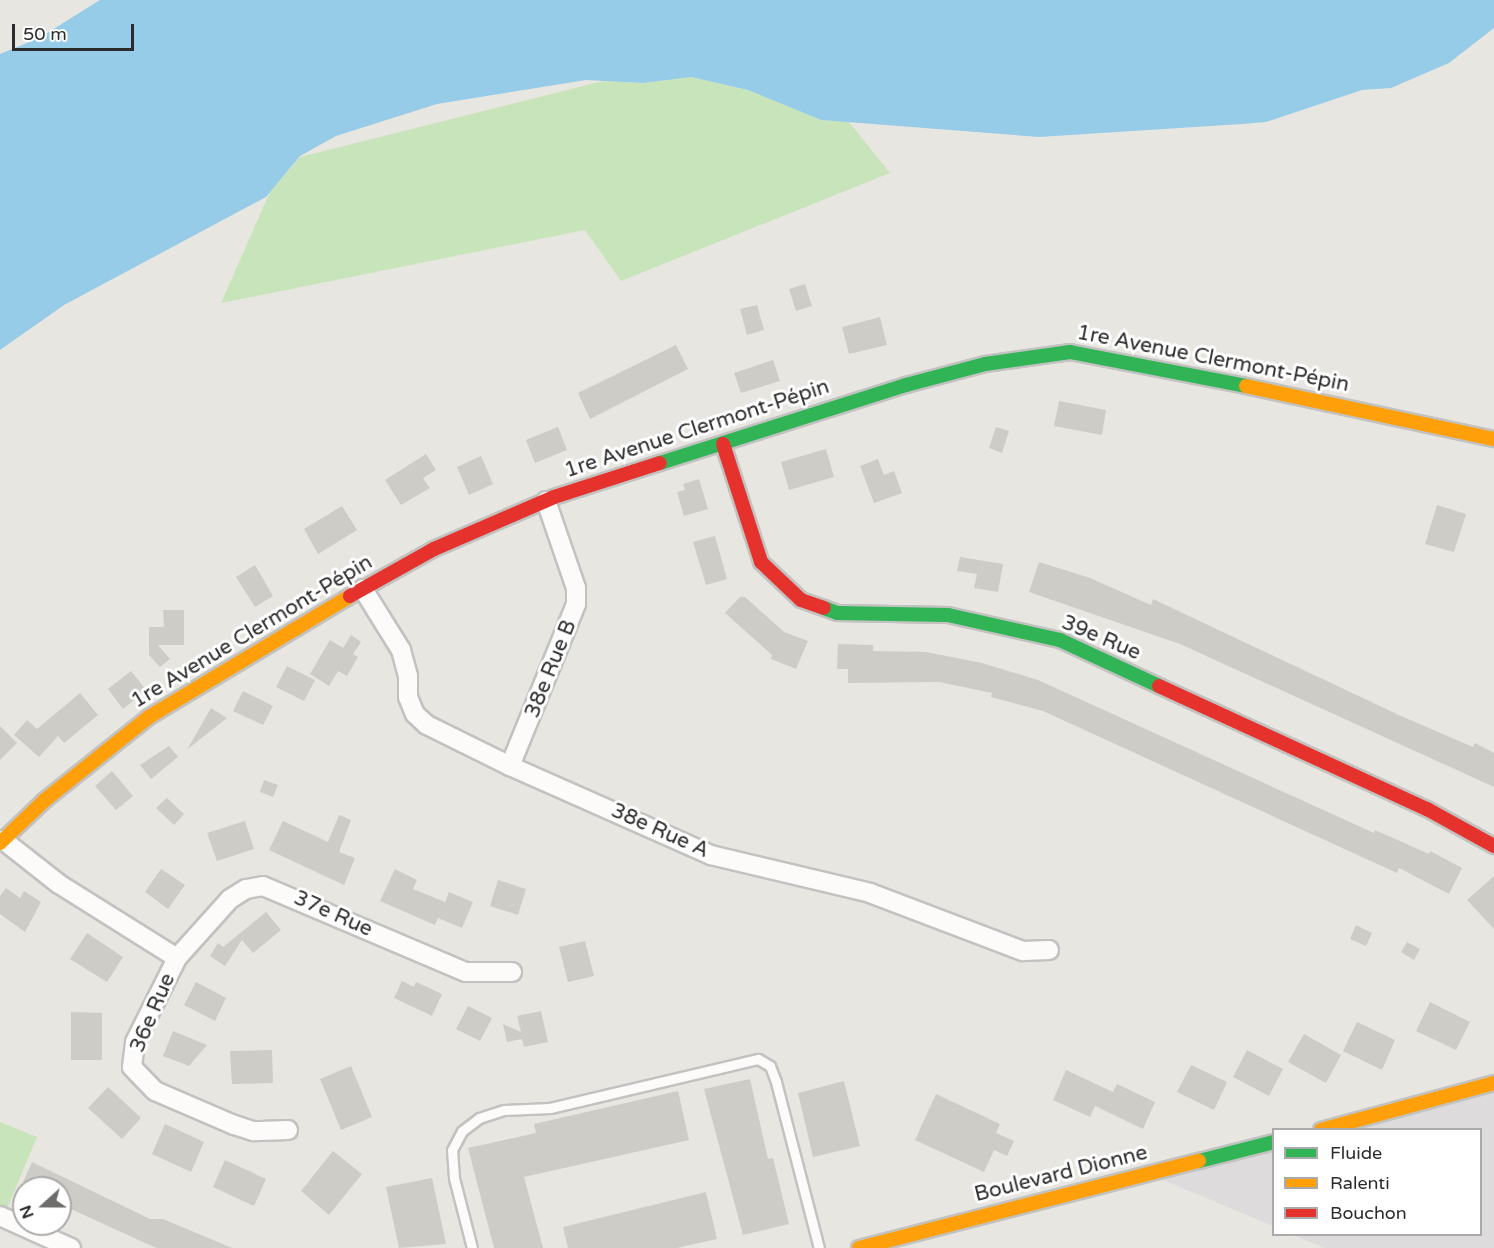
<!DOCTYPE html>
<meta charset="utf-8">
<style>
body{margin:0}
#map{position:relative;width:1494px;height:1248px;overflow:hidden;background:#e8e6e0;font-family:"Varela Round",sans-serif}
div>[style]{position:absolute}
.industrial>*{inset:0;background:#dddbdc}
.green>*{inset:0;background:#c8e4ba}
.water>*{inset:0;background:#96cce8}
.building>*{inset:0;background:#cdccc7}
.roads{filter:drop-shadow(2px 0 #c2c2c1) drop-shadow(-2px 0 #c2c2c1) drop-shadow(0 2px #c2c2c1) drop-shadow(0 -2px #c2c2c1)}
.lane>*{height:9px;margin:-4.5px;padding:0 4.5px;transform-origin:4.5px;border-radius:4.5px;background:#fcfbfa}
.street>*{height:18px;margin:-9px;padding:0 9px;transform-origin:9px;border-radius:9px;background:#fcfbfa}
.fast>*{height:14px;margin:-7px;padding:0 7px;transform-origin:7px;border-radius:7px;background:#30b455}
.slow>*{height:14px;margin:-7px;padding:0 7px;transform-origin:7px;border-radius:7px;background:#ff9f0a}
.jam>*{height:14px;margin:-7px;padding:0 7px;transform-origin:7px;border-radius:7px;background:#e5322d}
span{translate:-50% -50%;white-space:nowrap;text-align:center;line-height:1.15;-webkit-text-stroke:6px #fff;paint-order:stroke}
.street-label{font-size:21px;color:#2b2b2b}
.legend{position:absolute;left:1272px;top:1128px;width:210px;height:108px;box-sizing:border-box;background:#fff;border:2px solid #aaa;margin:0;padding:8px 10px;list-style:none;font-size:18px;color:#2b2b2b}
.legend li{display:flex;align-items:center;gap:12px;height:30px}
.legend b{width:30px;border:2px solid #aaa}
.north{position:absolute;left:12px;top:1176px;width:60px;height:60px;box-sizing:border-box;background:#fff;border:2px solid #aaa;border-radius:50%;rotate:249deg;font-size:16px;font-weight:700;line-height:24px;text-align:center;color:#2b2b2b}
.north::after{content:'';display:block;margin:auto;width:21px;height:27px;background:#6d6c6a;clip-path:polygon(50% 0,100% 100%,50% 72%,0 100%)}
.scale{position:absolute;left:12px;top:24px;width:122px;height:27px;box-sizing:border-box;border:3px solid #2b2b2b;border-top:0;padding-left:8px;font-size:18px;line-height:21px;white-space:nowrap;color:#2b2b2b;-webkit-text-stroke:4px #fff;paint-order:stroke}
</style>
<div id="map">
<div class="industrial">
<i style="clip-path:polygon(1494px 1083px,1494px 1248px,1325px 1248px,1293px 1235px,1480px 1234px,1480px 1130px,1321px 1129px)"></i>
<i style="clip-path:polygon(1273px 1142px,1273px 1226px,1149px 1174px)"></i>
</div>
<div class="green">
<i style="clip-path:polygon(691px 77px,748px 90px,821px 120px,849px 122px,890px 173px,621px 281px,585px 230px,221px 303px,270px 192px,300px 157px,603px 81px,643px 83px)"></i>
<i style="clip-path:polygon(0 1122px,37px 1137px,3px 1218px,0 1216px)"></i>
</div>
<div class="water">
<i style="clip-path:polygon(100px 0,1494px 0,1494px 28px,1449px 63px,1391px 88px,1362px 90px,1266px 122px,1242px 124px,1039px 137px,821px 120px,748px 90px,691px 77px,643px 83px,586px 80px,437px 104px,336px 136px,300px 156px,266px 197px,64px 305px,0 350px,0 54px,39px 38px)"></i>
</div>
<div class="building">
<i style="clip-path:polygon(805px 284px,812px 306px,796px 311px,789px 289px)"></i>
<i style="clip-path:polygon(757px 305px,764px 330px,747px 335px,740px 309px)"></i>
<i style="clip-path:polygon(880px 317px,887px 345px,849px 354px,842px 327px)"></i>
<i style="clip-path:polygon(676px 345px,688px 369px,590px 419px,578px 393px)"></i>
<i style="clip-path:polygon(773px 360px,780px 381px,741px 393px,734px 373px)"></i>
<i style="clip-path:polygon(1059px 401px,1106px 410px,1102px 435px,1054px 426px)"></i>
<i style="clip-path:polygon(558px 427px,567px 450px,535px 463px,526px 440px)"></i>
<i style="clip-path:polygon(996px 427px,1009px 431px,1002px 453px,989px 448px)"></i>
<i style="clip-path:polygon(826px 449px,834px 477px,789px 490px,781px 462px)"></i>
<i style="clip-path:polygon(426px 454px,436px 470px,423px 478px,430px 488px,401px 505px,385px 480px)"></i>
<i style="clip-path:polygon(481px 456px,493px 484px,469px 495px,457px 467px)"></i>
<i style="clip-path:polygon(878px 459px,884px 475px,894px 471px,902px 493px,874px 503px,860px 466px)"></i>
<i style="clip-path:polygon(699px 479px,708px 509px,684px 516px,677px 492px,685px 490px,683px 484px)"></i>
<i style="clip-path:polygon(1437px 505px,1466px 514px,1454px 552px,1425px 544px)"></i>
<i style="clip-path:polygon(342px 506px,357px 530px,318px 554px,304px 529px)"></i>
<i style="clip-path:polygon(715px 536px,727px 579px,706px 585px,693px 542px)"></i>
<i style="clip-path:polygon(960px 557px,1003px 564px,998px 592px,974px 588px,977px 574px,957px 571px)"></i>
<i style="clip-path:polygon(1039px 562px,1090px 578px,1151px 605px,1153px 599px,1401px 716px,1473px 747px,1475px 743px,1494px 753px,1494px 787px,1180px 644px,1029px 592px)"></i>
<i style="clip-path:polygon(255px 565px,273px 596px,255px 607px,236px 577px)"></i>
<i style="clip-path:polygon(740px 597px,745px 597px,784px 632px,808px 641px,796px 669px,771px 659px,772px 655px,725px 613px)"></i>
<i style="clip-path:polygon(163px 610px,184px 610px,184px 645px,158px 645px,170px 659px,160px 667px,149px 655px,149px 627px,164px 627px)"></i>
<i style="clip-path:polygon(351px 635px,361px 642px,353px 654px,358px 657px,347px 676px,338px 671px,329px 686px,310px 674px,330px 640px,343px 648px)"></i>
<i style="clip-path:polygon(838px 644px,873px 645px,873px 651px,926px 652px,982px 663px,1038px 680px,1374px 833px,1375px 830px,1429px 854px,1430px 851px,1462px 868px,1449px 894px,1399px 868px,1397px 873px,1043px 711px,991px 697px,992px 693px,939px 682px,848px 683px,848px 669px,837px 669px)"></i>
<i style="clip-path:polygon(287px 666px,315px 680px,304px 701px,276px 687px)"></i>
<i style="clip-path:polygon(131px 671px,146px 690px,123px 709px,108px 689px)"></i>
<i style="clip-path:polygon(243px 691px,273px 706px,263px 725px,233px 711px)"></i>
<i style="clip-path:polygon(80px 693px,98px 715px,64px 743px,58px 736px,39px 757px,14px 735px,27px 720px,37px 729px)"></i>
<i style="clip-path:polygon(211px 708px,227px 718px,189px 748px,188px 748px)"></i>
<i style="clip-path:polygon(0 726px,17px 743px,0 760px)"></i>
<i style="clip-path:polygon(169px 746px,178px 757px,151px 779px,140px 765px)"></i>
<i style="clip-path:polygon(112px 771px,133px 796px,116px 810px,95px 786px)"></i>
<i style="clip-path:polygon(264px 780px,278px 785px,273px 797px,260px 792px)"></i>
<i style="clip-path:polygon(167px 798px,184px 814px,174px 825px,156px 808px)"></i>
<i style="clip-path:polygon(339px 815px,351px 820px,339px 852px,355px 858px,344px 885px,269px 850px,283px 821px,328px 842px)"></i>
<i style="clip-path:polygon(245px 821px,254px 849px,217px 861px,207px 833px)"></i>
<i style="clip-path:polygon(161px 869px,185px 885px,168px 909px,145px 892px)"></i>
<i style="clip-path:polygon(395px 869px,417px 880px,413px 889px,445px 902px,449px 892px,473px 902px,462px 928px,438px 918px,435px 925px,380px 901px)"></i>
<i style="clip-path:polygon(1494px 876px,1494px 929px,1467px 900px)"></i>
<i style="clip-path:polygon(498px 880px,526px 889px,518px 915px,490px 906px)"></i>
<i style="clip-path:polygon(6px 888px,20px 898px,24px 891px,41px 902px,25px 932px,0 914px,0 896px)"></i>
<i style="clip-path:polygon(266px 912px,281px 930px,253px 953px,242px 940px,225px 966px,210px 956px,218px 943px,223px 947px)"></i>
<i style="clip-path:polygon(1356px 925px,1372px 933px,1366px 946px,1350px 939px)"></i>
<i style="clip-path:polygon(87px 933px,123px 957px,107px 982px,70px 959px)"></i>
<i style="clip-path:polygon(585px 941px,594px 976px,568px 982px,559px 947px)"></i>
<i style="clip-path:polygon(1407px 942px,1420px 949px,1414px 960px,1401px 952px)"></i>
<i style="clip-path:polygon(402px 981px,414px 987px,416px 982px,442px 994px,432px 1016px,394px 998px)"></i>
<i style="clip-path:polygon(196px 982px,226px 998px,215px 1021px,184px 1005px)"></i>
<i style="clip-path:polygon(1430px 1002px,1470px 1022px,1456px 1050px,1416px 1031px)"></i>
<i style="clip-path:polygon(468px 1006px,492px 1018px,480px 1041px,456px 1029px)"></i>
<i style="clip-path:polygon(541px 1011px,548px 1042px,524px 1047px,522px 1039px,507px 1042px,503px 1024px,521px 1032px,517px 1016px)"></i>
<i style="clip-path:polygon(71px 1012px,102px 1013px,102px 1060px,71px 1060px)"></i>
<i style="clip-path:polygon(1357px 1022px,1395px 1040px,1382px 1070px,1343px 1051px)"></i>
<i style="clip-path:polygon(173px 1031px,207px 1045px,189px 1066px,163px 1056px)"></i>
<i style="clip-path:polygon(1304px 1034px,1341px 1055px,1326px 1083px,1288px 1062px)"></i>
<i style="clip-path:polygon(272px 1050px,273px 1083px,232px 1084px,230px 1051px)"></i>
<i style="clip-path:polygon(1247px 1050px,1283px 1069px,1269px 1096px,1233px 1077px)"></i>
<i style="clip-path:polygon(1191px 1065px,1227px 1082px,1214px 1110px,1177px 1092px)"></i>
<i style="clip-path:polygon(351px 1066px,372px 1117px,341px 1130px,320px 1079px)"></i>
<i style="clip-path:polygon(1066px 1070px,1113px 1092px,1117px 1084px,1155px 1102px,1143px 1129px,1095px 1106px,1090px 1117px,1053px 1100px)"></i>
<i style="clip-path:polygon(750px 1079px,768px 1159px,773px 1158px,789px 1224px,743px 1235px,704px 1089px)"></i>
<i style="clip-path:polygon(844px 1081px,860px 1146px,813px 1157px,798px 1093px)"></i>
<i style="clip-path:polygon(108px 1087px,141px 1118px,122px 1139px,88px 1108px)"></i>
<i style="clip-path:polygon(678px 1091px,689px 1140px,524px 1177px,543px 1248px,494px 1248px,468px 1148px,536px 1133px,534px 1124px)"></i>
<i style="clip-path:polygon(936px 1094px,1000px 1124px,996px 1133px,1014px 1141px,1007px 1156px,994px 1150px,984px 1172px,915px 1140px)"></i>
<i style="clip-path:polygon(165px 1124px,204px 1142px,191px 1172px,152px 1154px)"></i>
<i style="clip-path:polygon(333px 1151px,362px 1174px,329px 1215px,301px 1191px)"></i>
<i style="clip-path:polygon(225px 1160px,266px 1179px,254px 1206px,213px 1187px)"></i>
<i style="clip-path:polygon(32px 1162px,150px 1219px,163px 1219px,232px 1248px,156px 1248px,60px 1204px,60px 1188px,37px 1188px,23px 1182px)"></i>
<i style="clip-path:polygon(432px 1178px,446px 1244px,399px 1248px,386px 1187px)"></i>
<i style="clip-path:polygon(706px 1192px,717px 1239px,677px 1248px,568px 1248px,563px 1227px)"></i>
</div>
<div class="roads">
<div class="lane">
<i style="left:472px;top:1248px;width:72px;rotate:-104.4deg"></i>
<i style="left:454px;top:1178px;width:28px;rotate:-94deg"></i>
<i style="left:452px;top:1150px;width:21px;rotate:-62deg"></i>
<i style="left:462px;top:1131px;width:21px;rotate:-37deg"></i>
<i style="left:479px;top:1118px;width:26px;rotate:-18deg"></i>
<i style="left:504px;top:1110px;width:46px;rotate:-2.5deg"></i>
<i style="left:550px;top:1108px;width:214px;rotate:-13.3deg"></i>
<i style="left:758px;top:1059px;width:14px;rotate:30deg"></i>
<i style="left:770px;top:1066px;width:17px;rotate:69deg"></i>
<i style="left:776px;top:1082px;width:171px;rotate:75.5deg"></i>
</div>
<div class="street">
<i style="left:363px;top:589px;width:72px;rotate:58.1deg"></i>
<i style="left:401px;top:650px;width:27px;rotate:75deg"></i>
<i style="left:408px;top:676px;width:21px;rotate:90deg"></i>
<i style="left:408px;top:697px;width:18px;rotate:68deg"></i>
<i style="left:415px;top:714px;width:16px;rotate:43deg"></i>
<i style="left:427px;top:725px;width:93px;rotate:26.3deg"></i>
<i style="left:510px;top:766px;width:220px;rotate:23.9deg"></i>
<i style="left:711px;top:855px;width:163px;rotate:13.4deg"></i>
<i style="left:870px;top:893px;width:164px;rotate:20.8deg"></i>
<i style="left:1023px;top:951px;width:26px;rotate:-2deg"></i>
<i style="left:510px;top:766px;width:175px;rotate:-67.8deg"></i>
<i style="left:576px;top:604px;width:16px;rotate:-90deg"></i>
<i style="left:576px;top:588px;width:92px;rotate:-109deg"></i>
<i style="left:3px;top:840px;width:71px;rotate:38.2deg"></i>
<i style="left:59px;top:884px;width:139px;rotate:32.1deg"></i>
<i style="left:288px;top:1130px;width:35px;rotate:178deg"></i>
<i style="left:253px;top:1131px;width:20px;rotate:-162deg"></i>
<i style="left:234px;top:1125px;width:86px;rotate:-156.7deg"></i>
<i style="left:155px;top:1091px;width:33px;rotate:-134deg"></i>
<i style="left:132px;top:1067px;width:25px;rotate:-83deg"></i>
<i style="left:135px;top:1042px;width:94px;rotate:-63.4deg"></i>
<i style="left:177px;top:958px;width:79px;rotate:-48.1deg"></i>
<i style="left:230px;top:899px;width:19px;rotate:-32deg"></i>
<i style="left:246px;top:889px;width:17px;rotate:-10deg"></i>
<i style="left:263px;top:886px;width:220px;rotate:23deg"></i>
<i style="left:466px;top:972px;width:46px"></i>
<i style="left:0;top:1216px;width:78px;rotate:24.3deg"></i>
</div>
<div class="fast">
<i style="left:660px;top:463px;width:258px;rotate:-17.6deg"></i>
<i style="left:906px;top:385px;width:82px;rotate:-14.9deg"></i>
<i style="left:985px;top:364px;width:86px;rotate:-8deg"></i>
<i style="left:1070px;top:352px;width:179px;rotate:10.9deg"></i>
<i style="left:824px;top:608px;width:14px;rotate:21deg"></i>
<i style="left:837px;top:613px;width:111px;rotate:1deg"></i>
<i style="left:948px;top:615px;width:115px;rotate:12.6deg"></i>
<i style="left:1060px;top:640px;width:109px;rotate:24.9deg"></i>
<i style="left:1199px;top:1161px;width:77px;rotate:-14.2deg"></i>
</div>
<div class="slow">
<i style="left:1246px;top:386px;width:254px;rotate:12.1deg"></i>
<i style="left:0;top:843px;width:62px;rotate:-43.7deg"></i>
<i style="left:45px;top:800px;width:133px;rotate:-38.6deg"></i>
<i style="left:149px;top:717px;width:235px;rotate:-31deg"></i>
<i style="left:1321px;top:1130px;width:179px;rotate:-15.2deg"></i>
<i style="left:859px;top:1248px;width:351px;rotate:-14.4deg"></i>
</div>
<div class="jam">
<i style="left:723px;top:444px;width:124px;rotate:72.1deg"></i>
<i style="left:761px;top:562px;width:55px;rotate:43.5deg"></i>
<i style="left:801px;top:600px;width:24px;rotate:19deg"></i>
<i style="left:350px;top:596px;width:96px;rotate:-29.2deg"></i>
<i style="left:434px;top:549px;width:131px;rotate:-23.4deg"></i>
<i style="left:554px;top:497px;width:111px;rotate:-17.8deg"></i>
<i style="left:1159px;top:686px;width:295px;rotate:24.7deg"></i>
<i style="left:1427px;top:809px;width:77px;rotate:28.9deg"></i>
</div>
</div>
<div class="street-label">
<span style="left:1213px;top:359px;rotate:11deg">1re Avenue Clermont-Pépin</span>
<span style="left:697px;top:429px;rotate:-18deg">1re Avenue Clermont-Pépin</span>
<span style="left:252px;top:632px;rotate:-31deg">1re Avenue Clermont-Pépin</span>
<span style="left:1101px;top:638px;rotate:23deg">39e Rue</span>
<span style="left:551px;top:669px;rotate:-68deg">38e Rue B</span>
<span style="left:660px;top:831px;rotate:24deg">38e Rue A</span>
<span style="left:333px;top:914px;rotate:24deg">37e Rue</span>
<span style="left:153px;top:1013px;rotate:-67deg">36e Rue</span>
<span style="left:1061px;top:1174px;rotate:-14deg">Boulevard Dionne</span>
</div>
<ul class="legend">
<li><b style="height:8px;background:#30b455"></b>Fluide</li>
<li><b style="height:8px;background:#ff9f0a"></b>Ralenti</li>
<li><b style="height:8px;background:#e5322d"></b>Bouchon</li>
</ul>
<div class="north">N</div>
<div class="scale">50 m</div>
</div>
